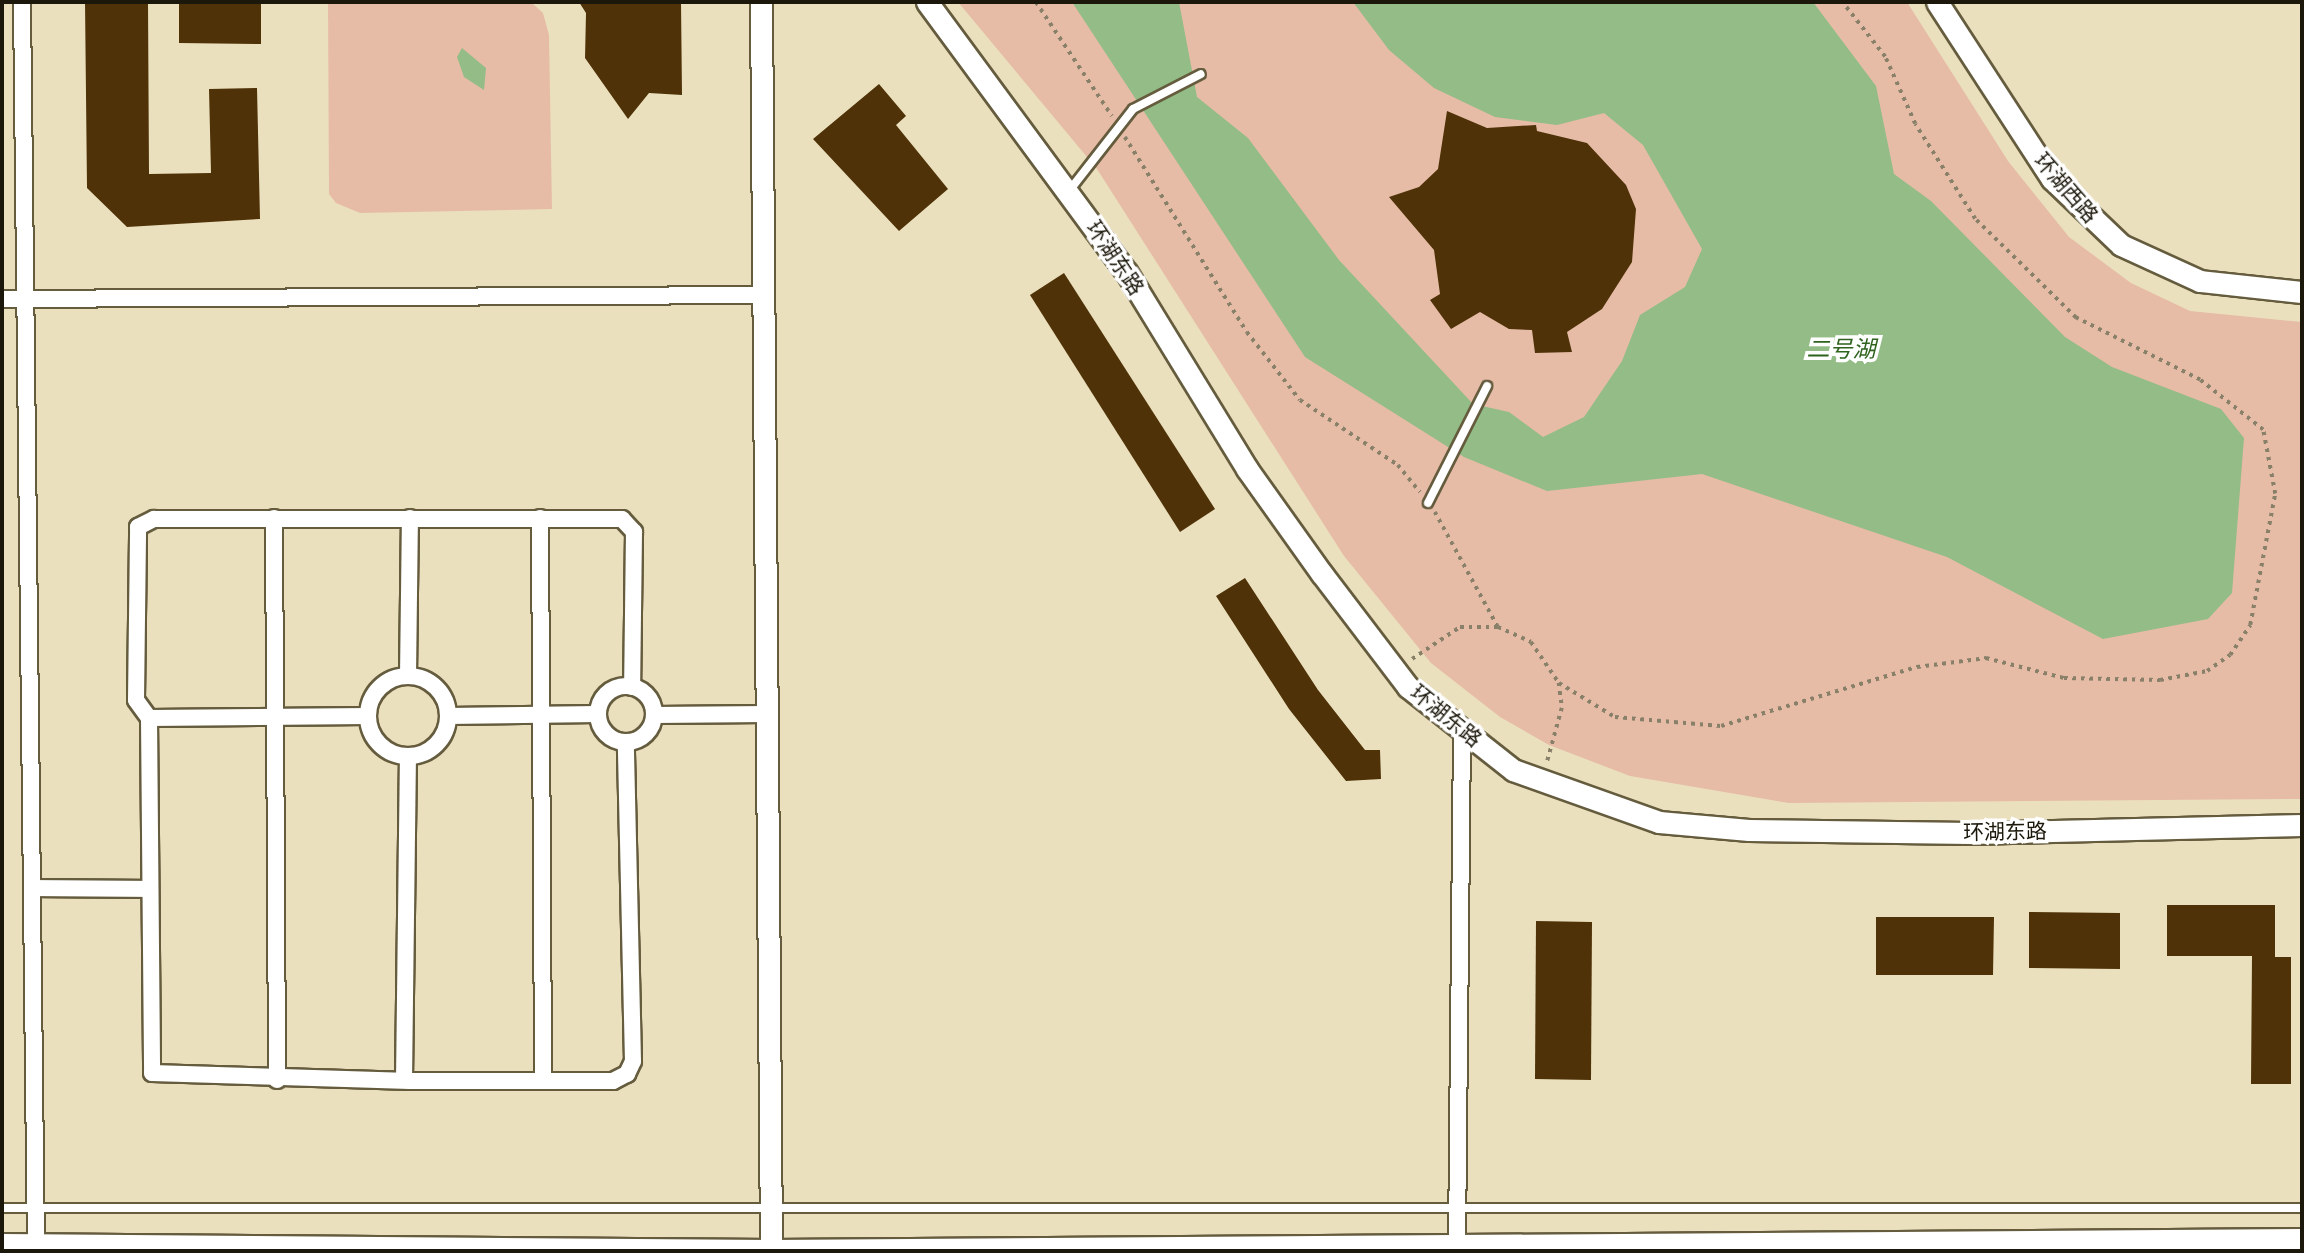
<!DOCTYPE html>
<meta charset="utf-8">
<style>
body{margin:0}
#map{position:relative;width:2304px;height:1253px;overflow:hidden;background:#ebe0be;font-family:Jost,"Noto Sans SC",sans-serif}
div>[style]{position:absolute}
.green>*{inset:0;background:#e6bca7}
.water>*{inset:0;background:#93bc87}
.building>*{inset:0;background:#4f3208}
.path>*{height:3.5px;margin-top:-1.75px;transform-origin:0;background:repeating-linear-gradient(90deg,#888069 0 3.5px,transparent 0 8.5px)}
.roads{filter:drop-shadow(2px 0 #655c3e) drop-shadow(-2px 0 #655c3e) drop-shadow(0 2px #655c3e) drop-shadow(0 -2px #655c3e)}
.lane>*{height:8px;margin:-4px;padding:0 4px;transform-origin:4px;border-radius:4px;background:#fff}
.street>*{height:16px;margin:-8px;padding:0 8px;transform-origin:8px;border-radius:8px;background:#fff}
.street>.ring{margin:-8px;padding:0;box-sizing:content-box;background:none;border:16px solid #fff;border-radius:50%}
.secondary>*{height:21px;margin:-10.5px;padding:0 10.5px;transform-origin:10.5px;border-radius:10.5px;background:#fff}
span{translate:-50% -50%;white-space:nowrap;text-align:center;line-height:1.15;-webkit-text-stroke:7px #fff;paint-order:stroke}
.street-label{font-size:21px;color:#1b170b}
.water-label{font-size:23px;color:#2f631e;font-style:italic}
.frame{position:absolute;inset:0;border:4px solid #1b170b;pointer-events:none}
</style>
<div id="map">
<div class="green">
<i style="clip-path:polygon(328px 2px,531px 2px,543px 13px,549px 35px,552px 209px,360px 213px,336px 203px,329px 194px)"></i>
<i style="clip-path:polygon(958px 2px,1907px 2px,2008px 161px,2069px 237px,2131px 283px,2190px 311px,2302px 322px,2302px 799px,1789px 803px,1630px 776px,1549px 745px,1500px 717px,1431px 663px,1344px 556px,1097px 169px)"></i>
</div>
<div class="water">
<i style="clip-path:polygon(1072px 2px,1179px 2px,1197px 97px,1248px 138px,1339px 260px,1473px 404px,1509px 412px,1543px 437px,1584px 417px,1622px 361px,1640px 315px,1685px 287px,1702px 249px,1643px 145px,1604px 113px,1557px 125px,1495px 117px,1434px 88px,1389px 50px,1353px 2px,1813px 2px,1876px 86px,1894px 174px,1931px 201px,2065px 337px,2112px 367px,2221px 409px,2244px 438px,2232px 593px,2208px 619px,2103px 639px,1947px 557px,1702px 474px,1547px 491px,1464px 457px,1305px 357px)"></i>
<i style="clip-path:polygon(462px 48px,486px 68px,484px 90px,464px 77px,457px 57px)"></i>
</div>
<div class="building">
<i style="clip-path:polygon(85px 2px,148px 2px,149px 174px,211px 173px,209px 89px,257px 88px,260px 219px,127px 227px,87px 188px)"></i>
<i style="clip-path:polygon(179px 2px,261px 2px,261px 44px,179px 43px)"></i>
<i style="clip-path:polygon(579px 2px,681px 2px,682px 95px,649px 93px,628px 119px,585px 58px,586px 13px)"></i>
<i style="clip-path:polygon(879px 84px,906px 116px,896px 125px,948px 189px,899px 231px,813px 139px)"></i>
<i style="clip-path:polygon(1447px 111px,1487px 128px,1536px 125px,1537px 131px,1587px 143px,1626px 185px,1636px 209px,1632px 262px,1602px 309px,1567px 332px,1572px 352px,1535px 353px,1532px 330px,1509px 329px,1480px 312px,1451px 329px,1430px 300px,1440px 294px,1434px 250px,1389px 197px,1419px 187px,1438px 169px)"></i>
<i style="clip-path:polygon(1064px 273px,1215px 509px,1180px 532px,1030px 295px)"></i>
<i style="clip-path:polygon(1245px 578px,1318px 690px,1365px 750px,1380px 750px,1381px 779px,1346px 781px,1289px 709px,1216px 596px)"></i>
<i style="clip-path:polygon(2167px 905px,2275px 905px,2275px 957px,2291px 957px,2291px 1084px,2251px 1084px,2252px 956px,2167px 956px)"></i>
<i style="clip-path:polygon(2029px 912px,2120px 913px,2120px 969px,2029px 968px)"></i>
<i style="clip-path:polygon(1876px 917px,1994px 917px,1993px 975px,1876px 975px)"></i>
<i style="clip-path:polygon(1536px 921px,1592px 922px,1591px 1080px,1535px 1079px)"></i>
</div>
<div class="path">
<i style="left:1036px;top:2px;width:137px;rotate:56.3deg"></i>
<i style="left:1125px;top:137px;width:230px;rotate:58deg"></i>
<i style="left:1247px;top:332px;width:86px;rotate:52.1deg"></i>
<i style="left:1300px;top:400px;width:118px;rotate:33.6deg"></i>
<i style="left:1398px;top:465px;width:35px;rotate:51deg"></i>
<i style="left:1435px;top:512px;width:131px;rotate:61.3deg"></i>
<i style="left:1412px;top:659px;width:58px;rotate:-33.7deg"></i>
<i style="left:1460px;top:627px;width:38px"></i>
<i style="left:1498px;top:627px;width:36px;rotate:24deg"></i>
<i style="left:1531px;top:642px;width:50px;rotate:55.7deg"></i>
<i style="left:1559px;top:683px;width:25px;rotate:83deg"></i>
<i style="left:1562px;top:708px;width:57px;rotate:105.3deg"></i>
<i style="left:1559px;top:683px;width:66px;rotate:31.3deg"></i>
<i style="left:1615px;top:717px;width:106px;rotate:4.9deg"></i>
<i style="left:1721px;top:726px;width:205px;rotate:-16.8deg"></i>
<i style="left:1917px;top:667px;width:70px;rotate:-7.4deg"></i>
<i style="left:1986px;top:658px;width:81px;rotate:14.4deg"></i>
<i style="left:2064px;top:678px;width:96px;rotate:1.2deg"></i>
<i style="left:2160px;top:680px;width:48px;rotate:-10.8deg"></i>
<i style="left:2207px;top:671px;width:28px;rotate:-35deg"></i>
<i style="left:2230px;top:655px;width:36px;rotate:-56deg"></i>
<i style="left:2250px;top:625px;width:133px;rotate:-79.2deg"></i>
<i style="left:2275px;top:494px;width:65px;rotate:-100.6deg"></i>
<i style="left:2263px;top:430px;width:80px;rotate:-141.6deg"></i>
<i style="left:2200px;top:380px;width:139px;rotate:-153.4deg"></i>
<i style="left:2076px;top:318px;width:141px;rotate:-135.6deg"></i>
<i style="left:1975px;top:219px;width:112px;rotate:-122.3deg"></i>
<i style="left:1915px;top:124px;width:73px;rotate:-114.1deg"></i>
<i style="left:1885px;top:57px;width:70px;rotate:-128deg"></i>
</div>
<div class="roads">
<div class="lane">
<i style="left:1069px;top:191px;width:104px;rotate:-52deg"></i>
<i style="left:1133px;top:109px;width:76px;rotate:-27.2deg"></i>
<i style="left:1428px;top:503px;width:131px;rotate:-63.2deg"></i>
<i style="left:2px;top:1208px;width:2300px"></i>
</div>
<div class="street">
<i style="left:22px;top:2px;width:1249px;rotate:89.36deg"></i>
<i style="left:2px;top:299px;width:761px;rotate:-0.3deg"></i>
<i style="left:274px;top:518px;width:562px;rotate:89.69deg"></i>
<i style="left:540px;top:518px;width:563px;rotate:89.69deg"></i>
<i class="ring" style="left:368px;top:676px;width:64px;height:64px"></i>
<i style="left:408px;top:676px;width:158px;rotate:-89.3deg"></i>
<i class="ring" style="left:598px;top:686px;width:40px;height:40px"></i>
<i style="left:655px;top:715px;width:111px;rotate:-0.5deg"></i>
<i style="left:368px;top:716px;width:219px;rotate:179.5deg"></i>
<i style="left:149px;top:718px;width:355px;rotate:89.5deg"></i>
<i style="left:152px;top:1073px;width:258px;rotate:1.8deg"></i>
<i style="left:410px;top:1081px;width:203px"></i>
<i style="left:613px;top:1081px;width:16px;rotate:-27deg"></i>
<i style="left:627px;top:1074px;width:14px;rotate:-65deg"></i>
<i style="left:633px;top:1061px;width:318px;rotate:-91.3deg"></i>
<i style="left:448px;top:716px;width:150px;rotate:-0.8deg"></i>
<i style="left:149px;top:718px;width:22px;rotate:-126deg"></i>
<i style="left:136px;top:700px;width:173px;rotate:-89.3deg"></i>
<i style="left:138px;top:527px;width:18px;rotate:-27deg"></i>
<i style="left:154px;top:519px;width:468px"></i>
<i style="left:622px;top:519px;width:18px;rotate:47deg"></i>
<i style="left:634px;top:532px;width:155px;rotate:90.7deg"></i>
<i style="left:35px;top:888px;width:115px;rotate:0.5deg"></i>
<i style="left:404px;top:1080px;width:323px;rotate:-89.3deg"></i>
<i style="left:1457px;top:1243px;width:512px;rotate:-89.44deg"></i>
</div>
<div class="secondary">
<i style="left:761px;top:2px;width:1249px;rotate:89.54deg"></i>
<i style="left:927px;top:2px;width:337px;rotate:53.6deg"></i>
<i style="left:1127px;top:273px;width:230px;rotate:58.5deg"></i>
<i style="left:1247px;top:469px;width:129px;rotate:54.5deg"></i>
<i style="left:1322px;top:574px;width:142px;rotate:52.7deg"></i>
<i style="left:1408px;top:687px;width:134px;rotate:38.3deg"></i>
<i style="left:1513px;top:770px;width:155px;rotate:19.6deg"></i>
<i style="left:1659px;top:822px;width:90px;rotate:5.1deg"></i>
<i style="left:1749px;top:830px;width:221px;rotate:0.8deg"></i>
<i style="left:1970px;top:833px;width:332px;rotate:-1.4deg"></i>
<i style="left:1937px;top:2px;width:211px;rotate:57deg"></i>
<i style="left:2052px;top:179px;width:95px;rotate:43.7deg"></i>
<i style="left:2121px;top:245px;width:87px;rotate:24.5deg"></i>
<i style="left:2200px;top:281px;width:103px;rotate:6.2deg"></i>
<i style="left:2px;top:1244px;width:769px;rotate:0.45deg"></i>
<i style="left:771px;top:1250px;width:1531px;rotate:-0.41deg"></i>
</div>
</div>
<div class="street-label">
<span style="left:2066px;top:188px;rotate:49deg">环湖西路</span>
<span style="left:1115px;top:258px;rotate:56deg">环湖东路</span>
<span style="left:1446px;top:716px;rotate:39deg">环湖东路</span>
<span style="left:2005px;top:832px;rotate:-1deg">环湖东路</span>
</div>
<div class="water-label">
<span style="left:1841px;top:349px">二号湖</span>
</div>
<div class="frame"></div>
</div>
